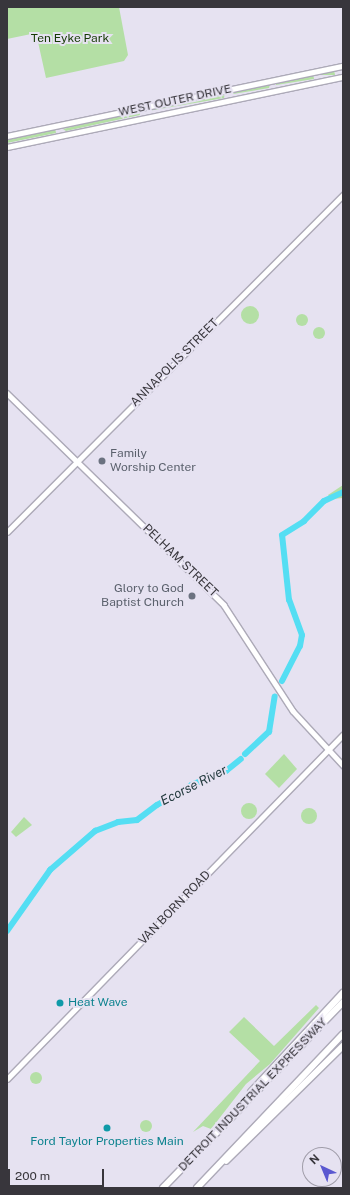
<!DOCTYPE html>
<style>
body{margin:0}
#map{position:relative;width:350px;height:1195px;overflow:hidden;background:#e6e2f1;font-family:"Public Sans",sans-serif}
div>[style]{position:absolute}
.green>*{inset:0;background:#b4dfa5}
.round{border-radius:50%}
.river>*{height:6px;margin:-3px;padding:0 3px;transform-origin:3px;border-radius:3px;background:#54def3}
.roads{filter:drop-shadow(1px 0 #adaab8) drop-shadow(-1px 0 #adaab8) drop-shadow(0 1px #adaab8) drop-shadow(0 -1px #adaab8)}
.secondary>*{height:4.5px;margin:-2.25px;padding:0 2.25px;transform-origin:2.25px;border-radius:2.25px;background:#fff}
.highway>*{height:5.5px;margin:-2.75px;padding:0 2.75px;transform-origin:2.75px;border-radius:2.75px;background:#fff}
.dots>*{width:11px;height:11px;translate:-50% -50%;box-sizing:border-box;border:2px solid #e6e2f1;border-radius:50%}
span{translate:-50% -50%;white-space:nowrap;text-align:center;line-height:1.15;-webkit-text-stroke:4px #e6e2f1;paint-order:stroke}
.park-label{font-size:12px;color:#153903}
.street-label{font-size:12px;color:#38363c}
.worship-label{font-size:12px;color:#5b616d}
.left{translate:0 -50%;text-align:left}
.right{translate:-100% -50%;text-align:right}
.culture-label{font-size:12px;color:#0d838f}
.water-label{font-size:13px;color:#243b3f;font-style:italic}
.frame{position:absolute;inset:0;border:8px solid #38363c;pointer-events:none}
.north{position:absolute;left:302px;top:1147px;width:40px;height:40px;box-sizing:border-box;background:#e6e2f1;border:1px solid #a09da9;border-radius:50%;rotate:316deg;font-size:11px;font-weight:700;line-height:16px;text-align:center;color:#38363c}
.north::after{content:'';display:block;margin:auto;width:14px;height:18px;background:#5a58d0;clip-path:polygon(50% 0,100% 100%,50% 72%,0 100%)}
.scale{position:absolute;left:8px;top:1169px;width:96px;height:18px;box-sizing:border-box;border:2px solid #38363c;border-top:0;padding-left:5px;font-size:12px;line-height:14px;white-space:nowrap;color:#38363c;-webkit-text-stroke:3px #e6e2f1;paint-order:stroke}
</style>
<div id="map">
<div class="green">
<i style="clip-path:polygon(7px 7px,119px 7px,128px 55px,124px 61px,46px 78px,36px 33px,7px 39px)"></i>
<i style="clip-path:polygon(334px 70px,335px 75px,320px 75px,321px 72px)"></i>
<i style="clip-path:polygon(313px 74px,314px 79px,276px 85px,276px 82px)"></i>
<i style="clip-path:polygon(270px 84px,269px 88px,233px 94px,234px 91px)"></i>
<i style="clip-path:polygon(225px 93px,224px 98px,148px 111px,150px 108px)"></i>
<i style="clip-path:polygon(139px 110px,140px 115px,66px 131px,63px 129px)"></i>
<i style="clip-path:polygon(55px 128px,56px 133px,7px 143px,7px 138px)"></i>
<i class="round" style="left:241px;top:306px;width:18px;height:18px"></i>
<i class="round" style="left:296px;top:314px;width:12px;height:12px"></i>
<i class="round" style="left:313px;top:327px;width:12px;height:12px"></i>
<i style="clip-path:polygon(343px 485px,343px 498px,331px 499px,328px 495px)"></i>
<i style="clip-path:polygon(284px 754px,297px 769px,279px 788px,265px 774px)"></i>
<i class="round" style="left:241px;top:803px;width:16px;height:16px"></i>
<i class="round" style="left:301px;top:808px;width:16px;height:16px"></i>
<i style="clip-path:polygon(24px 817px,32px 825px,16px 837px,11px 832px)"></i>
<i style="clip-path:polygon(316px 1005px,319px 1008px,270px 1064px,246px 1084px,211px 1129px,203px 1126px,193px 1132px,260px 1061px,229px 1032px,244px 1017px,274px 1046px)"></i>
<i class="round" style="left:30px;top:1072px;width:12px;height:12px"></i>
<i class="round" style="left:140px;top:1120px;width:12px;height:12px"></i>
</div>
<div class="river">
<i style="left:282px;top:681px;width:39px;rotate:-63deg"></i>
<i style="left:300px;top:646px;width:11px;rotate:-80deg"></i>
<i style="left:302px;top:635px;width:37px;rotate:-110deg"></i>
<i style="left:289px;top:600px;width:65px;rotate:-96.1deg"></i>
<i style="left:282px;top:535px;width:26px;rotate:-32deg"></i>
<i style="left:304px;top:521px;width:28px;rotate:-45deg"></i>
<i style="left:324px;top:501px;width:21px;rotate:-25deg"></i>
<i style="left:245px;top:754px;width:33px;rotate:-43deg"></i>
<i style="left:269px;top:732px;width:36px;rotate:-81deg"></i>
<i style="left:7px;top:931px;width:75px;rotate:-54.8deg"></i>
<i style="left:50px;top:870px;width:60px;rotate:-40.9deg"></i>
<i style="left:95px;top:831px;width:25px;rotate:-21deg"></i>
<i style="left:118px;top:822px;width:19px;rotate:-6deg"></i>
<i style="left:137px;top:820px;width:25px;rotate:-37deg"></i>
<i style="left:157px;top:805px;width:39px;rotate:-30deg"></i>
<i style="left:191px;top:785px;width:38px;rotate:-22deg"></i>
<i style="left:226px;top:771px;width:19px;rotate:-39deg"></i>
</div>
<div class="roads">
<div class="secondary">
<i style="left:7px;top:136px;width:343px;rotate:-11.8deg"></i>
<i style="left:7px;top:147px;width:343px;rotate:-11.8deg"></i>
<i style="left:7px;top:393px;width:303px;rotate:44.3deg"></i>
<i style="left:224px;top:605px;width:126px;rotate:56.9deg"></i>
<i style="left:293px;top:711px;width:74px;rotate:47.2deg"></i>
<i style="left:7px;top:532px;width:476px;rotate:-45.1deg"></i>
<i style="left:7px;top:1079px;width:481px;rotate:-45.7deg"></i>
</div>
<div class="highway">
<i style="left:251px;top:1092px;width:135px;rotate:-47.1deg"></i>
<i style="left:226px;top:1161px;width:164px;rotate:-44.5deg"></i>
<i style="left:163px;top:1188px;width:259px;rotate:-45.9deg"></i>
<i style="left:197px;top:1188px;width:212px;rotate:-46.5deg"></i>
</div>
</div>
<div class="dots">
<i style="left:102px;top:461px;background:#6b7280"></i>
<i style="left:192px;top:596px;background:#6b7280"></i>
<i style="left:60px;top:1003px;background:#0f9aa8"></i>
<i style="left:107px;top:1128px;background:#0f9aa8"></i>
</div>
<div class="park-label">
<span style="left:70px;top:39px">Ten Eyke Park</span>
</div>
<div class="street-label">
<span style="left:175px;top:101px;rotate:-12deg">WEST OUTER DRIVE</span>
<span style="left:175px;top:363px;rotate:-45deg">ANNAPOLIS STREET</span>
<span style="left:180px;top:561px;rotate:44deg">PELHAM STREET</span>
<span style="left:175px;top:908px;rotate:-46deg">VAN BORN ROAD</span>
<span style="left:253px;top:1095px;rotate:-46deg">DETROIT INDUSTRIAL EXPRESSWAY</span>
</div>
<div class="worship-label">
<span class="left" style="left:110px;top:461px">Family<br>Worship Center</span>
<span class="right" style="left:184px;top:596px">Glory to God<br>Baptist Church</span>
</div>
<div class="culture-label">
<span class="left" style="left:68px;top:1003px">Heat Wave</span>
<span style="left:107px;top:1142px">Ford Taylor Properties Main</span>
</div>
<div class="water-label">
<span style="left:194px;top:786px;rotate:-27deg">Ecorse River</span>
</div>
<div class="frame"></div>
<div class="north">N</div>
<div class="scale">200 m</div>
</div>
